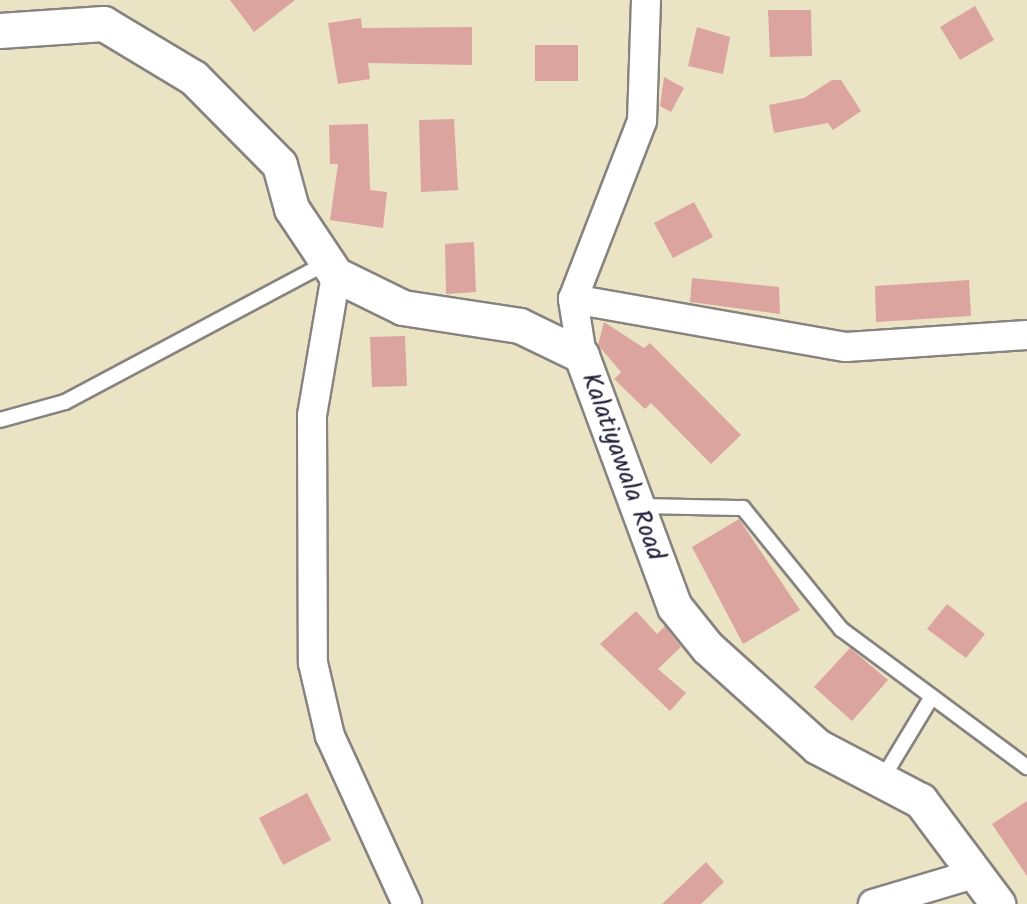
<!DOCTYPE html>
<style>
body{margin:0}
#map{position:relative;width:1027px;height:904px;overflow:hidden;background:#ebe4c4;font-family:Kalam,sans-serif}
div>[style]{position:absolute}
.building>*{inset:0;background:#dba49e}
.roads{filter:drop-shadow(2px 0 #868380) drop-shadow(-2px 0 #868380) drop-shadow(0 2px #868380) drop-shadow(0 -2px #868380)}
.service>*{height:14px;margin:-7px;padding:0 7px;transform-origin:7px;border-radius:7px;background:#fff}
.minor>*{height:28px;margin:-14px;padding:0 14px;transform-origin:14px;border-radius:14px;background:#fff}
.tertiary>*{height:34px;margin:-17px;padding:0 17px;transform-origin:17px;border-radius:17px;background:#fff}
span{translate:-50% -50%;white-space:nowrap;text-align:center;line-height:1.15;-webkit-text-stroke:7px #fff;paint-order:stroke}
.street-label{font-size:26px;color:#22223b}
</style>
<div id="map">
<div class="building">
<i style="clip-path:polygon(230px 0,295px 0,254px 32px)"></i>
<i style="clip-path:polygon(975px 6px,994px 40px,960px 60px,940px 27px)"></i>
<i style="clip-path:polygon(768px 10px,811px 10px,812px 56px,770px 57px)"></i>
<i style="clip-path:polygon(361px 18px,362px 28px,472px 27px,472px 65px,368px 63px,370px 79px,338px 84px,328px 23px)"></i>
<i style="clip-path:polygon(697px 27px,730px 37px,723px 74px,688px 66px)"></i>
<i style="clip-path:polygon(535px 45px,578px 45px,578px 81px,535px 81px)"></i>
<i style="clip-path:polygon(664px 77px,684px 88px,671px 112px,660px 106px)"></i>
<i style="clip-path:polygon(832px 80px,841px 80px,861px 111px,833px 130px,828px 123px,774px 133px,769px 105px,804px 98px)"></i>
<i style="clip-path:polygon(454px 119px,458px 190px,421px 192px,419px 120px)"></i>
<i style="clip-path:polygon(368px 124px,370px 190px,387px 192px,383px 228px,330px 220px,338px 164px,330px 164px,329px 125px)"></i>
<i style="clip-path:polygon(694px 202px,713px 237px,673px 258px,654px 223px)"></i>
<i style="clip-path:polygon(474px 242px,476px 292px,446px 294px,445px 244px)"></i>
<i style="clip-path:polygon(692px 278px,779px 287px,780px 314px,690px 302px)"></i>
<i style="clip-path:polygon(969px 280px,971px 316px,876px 322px,875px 286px)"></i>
<i style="clip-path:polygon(604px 322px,644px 348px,650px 343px,741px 435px,711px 464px,651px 403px,645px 409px,614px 379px,621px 372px,598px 345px)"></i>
<i style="clip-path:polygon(405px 336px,407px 386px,372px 387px,370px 337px)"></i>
<i style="clip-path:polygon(739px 519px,800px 610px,743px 644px,692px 547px)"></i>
<i style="clip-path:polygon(947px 604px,985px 634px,966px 658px,927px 629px)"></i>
<i style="clip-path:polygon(636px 611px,657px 634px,665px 626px,681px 647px,658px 669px,686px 693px,670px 711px,600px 644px)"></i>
<i style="clip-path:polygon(850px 648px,888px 680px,852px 721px,814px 687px)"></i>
<i style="clip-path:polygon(307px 793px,331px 840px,283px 865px,259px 818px)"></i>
<i style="clip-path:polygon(1027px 801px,1027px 876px,992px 824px)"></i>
<i style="clip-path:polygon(706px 862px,724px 882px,701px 904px,662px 904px)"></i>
</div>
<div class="roads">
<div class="service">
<i style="left:0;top:420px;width:67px;rotate:-15.5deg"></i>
<i style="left:65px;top:402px;width:296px;rotate:-28deg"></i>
<i style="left:637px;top:506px;width:106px;rotate:1.1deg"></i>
<i style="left:743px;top:508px;width:156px;rotate:51deg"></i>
<i style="left:841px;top:629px;width:232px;rotate:36.6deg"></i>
<i style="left:881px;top:781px;width:97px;rotate:-58.9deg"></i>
</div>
<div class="minor">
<i style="left:336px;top:275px;width:142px;rotate:99.7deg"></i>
<i style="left:312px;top:415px;width:248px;rotate:89.8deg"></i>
<i style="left:313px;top:663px;width:75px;rotate:76.9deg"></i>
<i style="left:330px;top:736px;width:185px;rotate:65.4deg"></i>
<i style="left:573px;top:299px;width:277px;rotate:10deg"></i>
<i style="left:846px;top:347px;width:181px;rotate:-3.8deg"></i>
<i style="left:582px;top:356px;width:58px;rotate:-99deg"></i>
<i style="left:573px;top:299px;width:191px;rotate:-68.8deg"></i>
<i style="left:642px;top:121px;width:121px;rotate:-88.1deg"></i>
<i style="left:873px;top:904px;width:109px;rotate:-16.6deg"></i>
</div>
<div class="tertiary">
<i style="left:0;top:31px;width:104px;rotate:-3.9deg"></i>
<i style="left:104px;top:24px;width:105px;rotate:31deg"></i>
<i style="left:194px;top:78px;width:122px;rotate:45.3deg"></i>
<i style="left:280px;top:165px;width:46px;rotate:74.7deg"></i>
<i style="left:292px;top:209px;width:79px;rotate:56.3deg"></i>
<i style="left:336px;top:275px;width:75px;rotate:26.2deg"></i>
<i style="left:403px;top:308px;width:118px;rotate:8.7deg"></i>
<i style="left:520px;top:326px;width:69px;rotate:25.8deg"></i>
<i style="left:582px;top:356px;width:268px;rotate:69.7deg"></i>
<i style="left:675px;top:607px;width:53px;rotate:51.2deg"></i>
<i style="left:708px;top:648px;width:148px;rotate:42deg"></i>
<i style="left:818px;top:747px;width:116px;rotate:27.7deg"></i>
<i style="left:921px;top:801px;width:129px;rotate:53.2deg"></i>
</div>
</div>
<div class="street-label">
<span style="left:622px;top:467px;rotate:70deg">Kalatiyawala Road</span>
</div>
</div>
